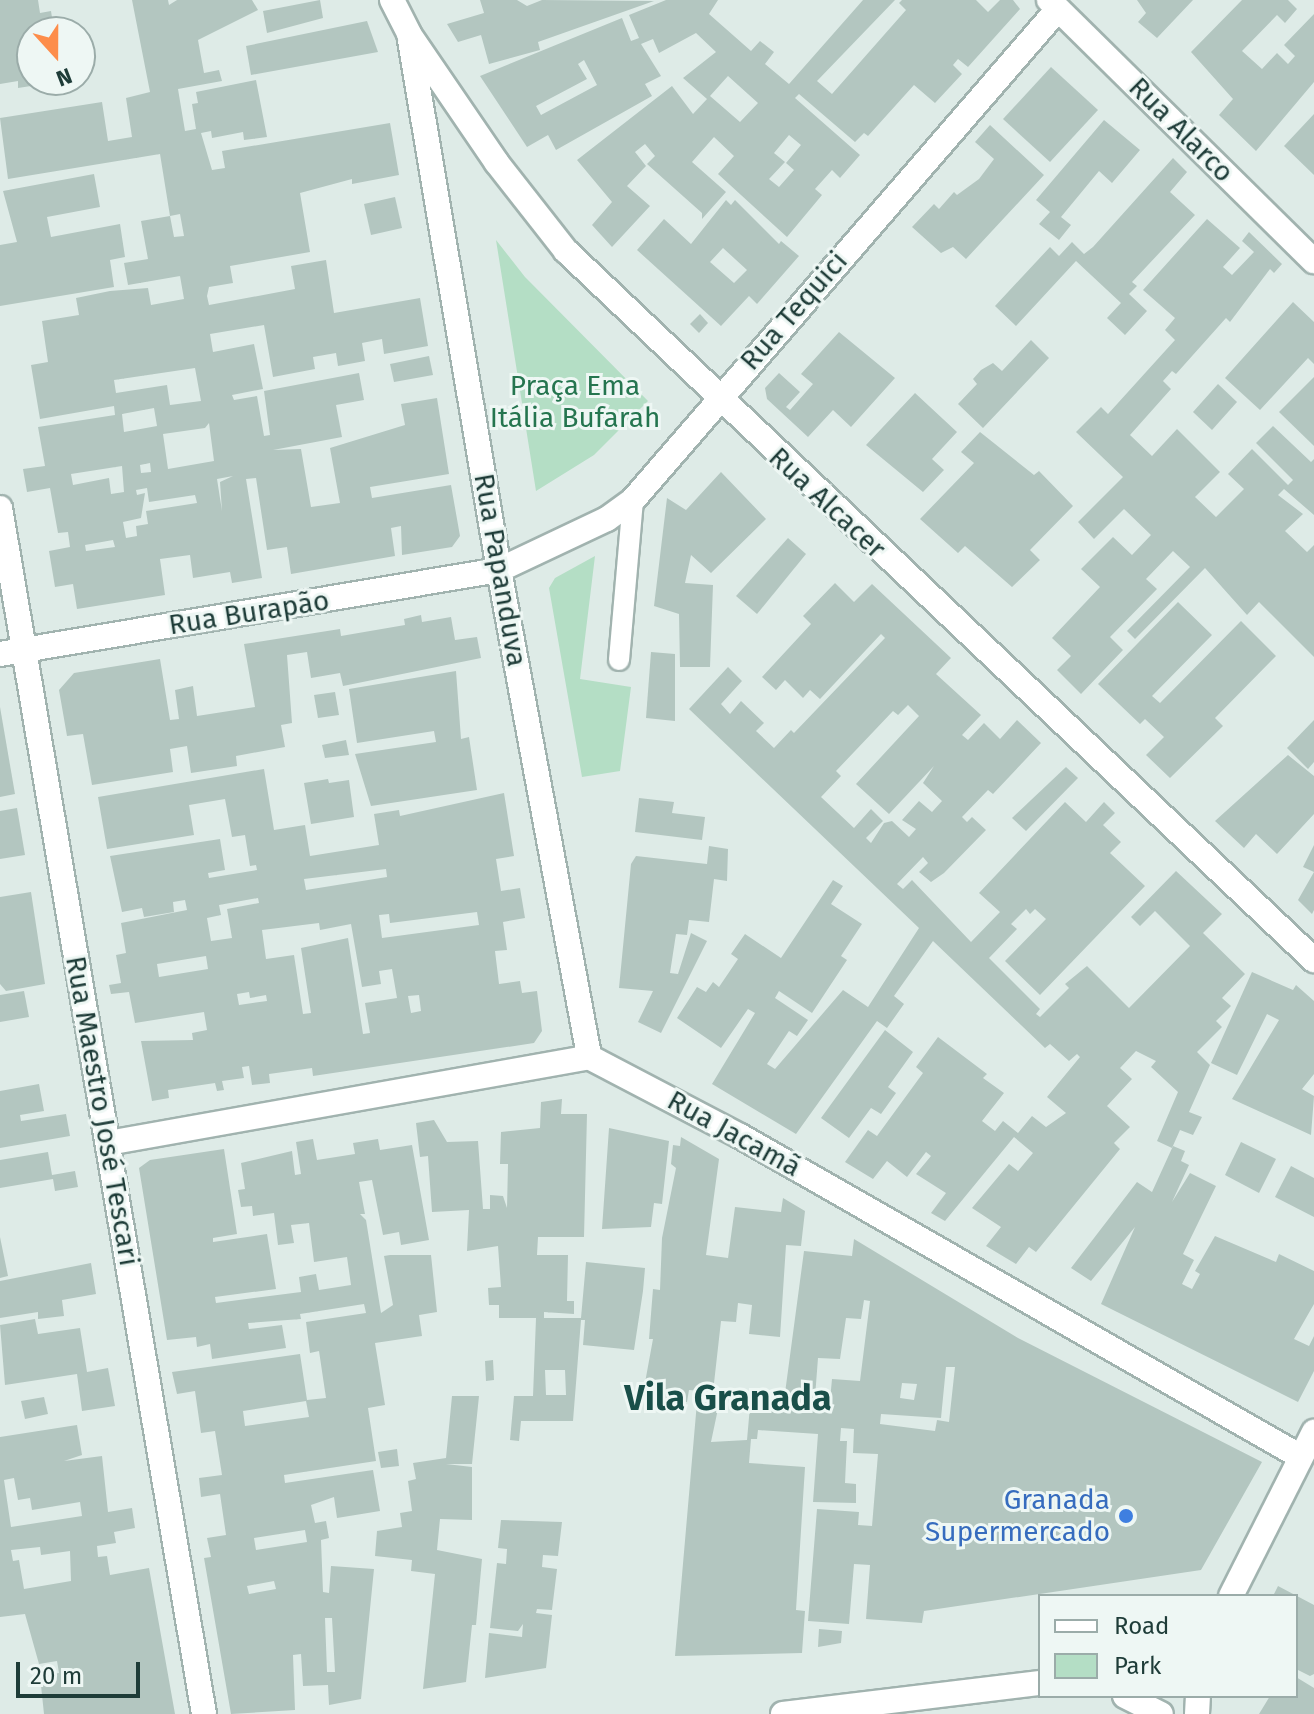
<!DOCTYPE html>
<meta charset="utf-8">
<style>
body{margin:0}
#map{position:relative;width:1314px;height:1714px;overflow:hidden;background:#deebe7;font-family:"Fira Sans",sans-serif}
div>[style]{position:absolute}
.green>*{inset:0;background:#b4dec5}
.building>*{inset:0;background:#b3c6c0}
.roads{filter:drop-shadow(2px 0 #a1b3af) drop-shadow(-2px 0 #a1b3af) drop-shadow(0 2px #a1b3af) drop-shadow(0 -2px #a1b3af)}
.service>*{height:20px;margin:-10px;padding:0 10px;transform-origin:10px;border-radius:10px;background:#fff}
.minor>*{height:24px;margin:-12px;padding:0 12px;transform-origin:12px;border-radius:12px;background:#fff}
.tertiary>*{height:24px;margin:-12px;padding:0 12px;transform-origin:12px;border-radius:12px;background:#fff}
.secondary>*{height:24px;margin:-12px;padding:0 12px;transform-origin:12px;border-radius:12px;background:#fff}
.dots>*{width:22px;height:22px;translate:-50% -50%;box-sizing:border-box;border:4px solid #eef7f4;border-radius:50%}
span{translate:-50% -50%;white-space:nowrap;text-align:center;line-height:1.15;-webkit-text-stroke:6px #eef7f4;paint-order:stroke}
.street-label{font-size:28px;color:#1e3c38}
.park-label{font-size:28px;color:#25754f}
.shop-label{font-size:28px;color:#366cbe}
.right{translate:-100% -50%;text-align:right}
.district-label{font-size:36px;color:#194f49;font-weight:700}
.legend{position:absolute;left:1038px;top:1594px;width:260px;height:104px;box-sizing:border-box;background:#eef7f4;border:2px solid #9baca9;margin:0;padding:10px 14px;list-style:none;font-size:24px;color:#1e3c38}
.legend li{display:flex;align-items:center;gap:16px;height:40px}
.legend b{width:40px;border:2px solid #9baca9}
.north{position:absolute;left:16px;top:16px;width:80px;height:80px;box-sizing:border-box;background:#eef7f4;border:2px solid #9baca9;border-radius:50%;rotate:159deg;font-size:22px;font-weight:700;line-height:32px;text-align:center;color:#1e3c38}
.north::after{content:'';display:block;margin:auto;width:28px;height:36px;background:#fd8d4a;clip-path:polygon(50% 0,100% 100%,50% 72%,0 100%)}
.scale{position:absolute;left:16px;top:1662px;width:124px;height:36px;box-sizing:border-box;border:4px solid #1e3c38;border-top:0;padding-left:10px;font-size:24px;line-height:28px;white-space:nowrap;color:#1e3c38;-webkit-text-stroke:6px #eef7f4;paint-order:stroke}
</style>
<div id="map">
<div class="green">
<i style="clip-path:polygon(496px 240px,525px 277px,648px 401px,594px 455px,536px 491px)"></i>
<i style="clip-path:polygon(595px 556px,580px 679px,631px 687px,620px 771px,582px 777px,549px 588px,555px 578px)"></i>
</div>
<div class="building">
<i style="clip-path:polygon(0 0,38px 0,40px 13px,51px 11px,53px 24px,59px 23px,61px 32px,32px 32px,32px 80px,57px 82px,18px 88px,18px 81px,0 84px)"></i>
<i style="clip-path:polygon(evenodd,132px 0,168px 0,169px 5px,177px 0,252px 0,258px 10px,198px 40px,204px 73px,219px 70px,222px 81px,178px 89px,185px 131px,196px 129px,192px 104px,198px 103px,196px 92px,256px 80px,267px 137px,244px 140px,243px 132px,212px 138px,211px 131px,201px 133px,212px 170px,225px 168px,222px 151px,390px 123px,399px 175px,352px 184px,352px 179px,300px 193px,310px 252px,230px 266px,233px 283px,209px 287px,207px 296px,209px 305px,295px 289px,291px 266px,326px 260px,334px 313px,420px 298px,428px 346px,384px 354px,382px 339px,362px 343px,365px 361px,338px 366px,336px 353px,313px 357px,315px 369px,273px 377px,264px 325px,210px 334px,213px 352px,254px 344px,263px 389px,232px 395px,234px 400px,257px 396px,264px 436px,270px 435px,264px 391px,359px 373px,364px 400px,336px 405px,342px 437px,273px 450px,301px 449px,311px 507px,340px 503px,330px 448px,405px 425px,401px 404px,437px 398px,449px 474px,370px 487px,372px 498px,451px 485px,460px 536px,452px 547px,402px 555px,401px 526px,391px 528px,395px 556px,291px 574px,287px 547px,267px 550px,256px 478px,246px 479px,262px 578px,232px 583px,230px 572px,193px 578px,190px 555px,160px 559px,165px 595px,77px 609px,73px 584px,55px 587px,49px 551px,70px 547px,68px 532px,58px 533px,50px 488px,27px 492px,23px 469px,45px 466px,38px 427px,115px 415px,114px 406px,40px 419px,31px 365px,48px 362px,42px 321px,79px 315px,76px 298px,110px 291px,148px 288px,151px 305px,184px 299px,180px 276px,128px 285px,124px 263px,148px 259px,141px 221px,170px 216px,174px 237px,184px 236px,180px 214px,170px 216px,160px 154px,8px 179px,0 118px,102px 102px,108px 141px,132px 137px,126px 98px,150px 92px,132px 0,195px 368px,201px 401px,170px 405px,167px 385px,116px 393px,114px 380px,195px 368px,132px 0,154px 408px,157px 426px,124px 432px,122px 414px,154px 408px,132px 0,209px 423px,214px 461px,168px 469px,163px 434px,205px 428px,209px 423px,132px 0,150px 463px,151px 472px,141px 473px,140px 465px,150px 463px,132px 0,122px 466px,124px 492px,111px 494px,109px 478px,73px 485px,71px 474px,122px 466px,132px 0,233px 476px,220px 482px,222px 511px,217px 479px,233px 476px,132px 0,147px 488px,149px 502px,195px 495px,197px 503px,146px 511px,148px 524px,136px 526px,137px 536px,126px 538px,123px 522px,141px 518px,145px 493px,137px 495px,136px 490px,147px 488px,132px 0,113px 540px,115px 547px,86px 551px,85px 545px,113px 540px)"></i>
<i style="clip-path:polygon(320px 0,323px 18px,267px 33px,263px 11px)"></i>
<i style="clip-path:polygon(480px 0,517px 0,527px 6px,542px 0,654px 1px,538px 42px,540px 50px,489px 64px,481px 35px,458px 42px,447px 24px,484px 13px)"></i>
<i style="clip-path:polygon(evenodd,666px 0,718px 0,709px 14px,751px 51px,760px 41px,774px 52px,765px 64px,789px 84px,863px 0,895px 0,817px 81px,832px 94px,906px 10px,899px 3px,902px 0,976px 0,988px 12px,1000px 0,1013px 0,1020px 9px,968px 67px,958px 59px,953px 65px,962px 74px,935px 103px,914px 85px,868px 136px,864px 133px,855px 142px,799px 94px,795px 98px,860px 155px,840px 178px,832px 170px,815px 189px,822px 195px,787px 237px,718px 174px,734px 156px,714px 137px,692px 162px,726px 192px,702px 219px,702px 213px,647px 164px,655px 156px,645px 144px,635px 152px,646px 166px,627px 186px,650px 206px,612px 247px,592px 225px,612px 202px,577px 160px,672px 86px,693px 114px,707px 99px,683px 78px,716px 52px,696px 33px,659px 53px,653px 39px,641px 44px,661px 76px,645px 84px,652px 96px,556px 150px,548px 135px,527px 147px,480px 76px,622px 18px,631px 41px,639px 38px,629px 15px,666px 0,584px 60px,597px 85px,541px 115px,536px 106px,587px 79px,578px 64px,584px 60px,666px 0,728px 76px,758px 103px,740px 122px,710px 96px,728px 76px,666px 0,789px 135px,801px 145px,786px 163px,794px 170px,779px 187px,769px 179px,785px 162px,774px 153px,789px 135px)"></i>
<i style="clip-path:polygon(1137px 0,1193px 0,1157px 38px,1138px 22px,1146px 13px)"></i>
<i style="clip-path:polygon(1242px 0,1288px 0,1297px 9px,1285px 23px,1277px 15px,1242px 51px,1262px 69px,1277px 53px,1288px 64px,1295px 56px,1284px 45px,1314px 14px,1314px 82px,1256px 151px,1219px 115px,1233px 99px,1191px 52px)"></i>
<i style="clip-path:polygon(367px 21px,378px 52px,251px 75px,246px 46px)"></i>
<i style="clip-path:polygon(1051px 67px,1098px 110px,1050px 162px,1003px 119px)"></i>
<i style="clip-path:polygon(1314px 114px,1314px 175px,1284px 146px)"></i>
<i style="clip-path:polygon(1104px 120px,1140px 150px,1112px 183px,1099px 171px,1061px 217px,1071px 225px,1059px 240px,1039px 224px,1050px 212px,1036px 200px)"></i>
<i style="clip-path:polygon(990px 125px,1044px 175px,966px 259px,953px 247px,941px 253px,912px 227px,934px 204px,939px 209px,954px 192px,957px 195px,979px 179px,994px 159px,975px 142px)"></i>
<i style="clip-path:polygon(1173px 158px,1187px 172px,1170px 192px,1195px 215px,1132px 282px,1137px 286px,1129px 294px,1147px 311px,1125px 335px,1107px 318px,1121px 303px,1076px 261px,1016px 326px,995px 306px,1050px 247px,1059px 256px,1072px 242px,1084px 254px,1093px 247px)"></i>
<i style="clip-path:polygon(94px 174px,100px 207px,47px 217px,51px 237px,120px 224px,125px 257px,110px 260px,114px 287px,0 306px,0 245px,17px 242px,3px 191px)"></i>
<i style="clip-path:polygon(395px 197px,402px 228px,371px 235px,364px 204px)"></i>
<i style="clip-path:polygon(evenodd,726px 200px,731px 205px,735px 200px,779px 244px,781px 241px,799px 256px,757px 304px,749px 296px,721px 326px,637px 250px,664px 219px,691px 244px,726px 200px,723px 248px,747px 270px,734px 283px,710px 262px,723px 248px)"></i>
<i style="clip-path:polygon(1207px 219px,1240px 248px,1223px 267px,1232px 275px,1254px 252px,1242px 241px,1249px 232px,1282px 264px,1274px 273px,1270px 269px,1230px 322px,1226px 318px,1176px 374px,1172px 371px,1163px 381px,1171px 389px,1130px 435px,1152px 456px,1177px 429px,1220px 472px,1195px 497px,1216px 517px,1244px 489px,1228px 474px,1252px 449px,1288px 485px,1293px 480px,1256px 443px,1273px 426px,1311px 462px,1314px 459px,1314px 515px,1284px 489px,1278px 495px,1303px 514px,1285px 531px,1307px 552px,1314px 545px,1314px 657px,1259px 602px,1247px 615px,1205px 568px,1135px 639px,1127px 631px,1190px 567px,1173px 551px,1146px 579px,1157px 589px,1110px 637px,1123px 650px,1081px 694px,1057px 670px,1071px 656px,1052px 638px,1100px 587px,1081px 569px,1113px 537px,1132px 555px,1151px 535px,1124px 509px,1094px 539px,1078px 522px,1123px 477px,1076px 432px,1101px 407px,1108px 414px,1175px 340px,1165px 330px,1175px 318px,1143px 290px)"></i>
<i style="clip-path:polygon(1293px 302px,1314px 322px,1314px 364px,1308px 358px,1260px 410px,1225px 378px)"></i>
<i style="clip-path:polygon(700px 314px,708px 323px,699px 333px,690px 324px)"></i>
<i style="clip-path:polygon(839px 332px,895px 378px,851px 427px,833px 410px,808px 437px,767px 399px,765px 388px,779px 373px,800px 392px,786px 407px,790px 410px,813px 384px,801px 374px)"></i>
<i style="clip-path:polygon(1031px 340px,1049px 358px,983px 428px,958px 404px,977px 384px,973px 379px,981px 370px,993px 363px,1002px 371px)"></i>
<i style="clip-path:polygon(429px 356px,433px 375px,394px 382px,390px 364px)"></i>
<i style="clip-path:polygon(1314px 377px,1314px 446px,1279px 412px)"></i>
<i style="clip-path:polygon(1218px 384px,1237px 402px,1212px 430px,1193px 412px)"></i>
<i style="clip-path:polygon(915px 393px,957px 432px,932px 459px,944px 470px,923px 492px,866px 445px)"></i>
<i style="clip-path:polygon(980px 432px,1034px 475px,1039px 471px,1073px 506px,1030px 550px,1040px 560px,1012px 587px,965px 546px,958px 553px,920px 519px,974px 463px,961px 452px)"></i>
<i style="clip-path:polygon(721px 472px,766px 519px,711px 573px,691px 555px,685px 583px,713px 585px,710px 667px,680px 667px,679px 614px,654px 606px,667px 498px,686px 510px)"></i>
<i style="clip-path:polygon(788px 538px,806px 554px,757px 614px,736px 596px)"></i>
<i style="clip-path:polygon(evenodd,835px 583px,854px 602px,872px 584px,951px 658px,936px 674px,981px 715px,962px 735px,968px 740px,984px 723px,1000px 739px,1017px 720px,1041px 743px,993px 794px,988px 790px,962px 817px,967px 822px,972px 817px,986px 830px,944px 873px,931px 882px,919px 872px,928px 863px,923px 857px,897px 884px,903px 889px,912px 880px,971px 942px,1000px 912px,979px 893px,1065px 802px,1086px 822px,1104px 802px,1115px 813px,1103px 825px,1121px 842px,1110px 853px,1145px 886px,1040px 995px,1005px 961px,1046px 919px,1035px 909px,1030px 914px,1026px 909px,1011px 924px,1017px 929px,989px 958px,1040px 1009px,1036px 1014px,1040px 1017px,1069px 988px,1065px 984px,1087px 966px,1129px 1008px,1190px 946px,1155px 911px,1140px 926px,1131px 917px,1176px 871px,1222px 914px,1203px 933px,1245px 974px,1222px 998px,1231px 1006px,1216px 1021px,1222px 1027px,1197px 1052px,1210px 1065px,1189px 1112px,1202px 1117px,1193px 1135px,1180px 1130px,1172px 1148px,1157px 1141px,1178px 1092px,1151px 1067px,1156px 1061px,1136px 1051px,1120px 1068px,1132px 1079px,1107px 1106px,1130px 1127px,1114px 1143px,1120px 1149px,1036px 1252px,1029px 1247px,1016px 1264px,986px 1246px,1001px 1227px,972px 1208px,1009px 1164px,1018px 1171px,1033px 1153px,1014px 1137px,945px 1221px,931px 1213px,946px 1193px,916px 1174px,931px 1156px,926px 1152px,907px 1177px,887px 1161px,873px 1179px,845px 1162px,868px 1130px,877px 1136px,923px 1073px,916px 1067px,938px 1037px,987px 1074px,983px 1078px,1004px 1093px,982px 1121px,995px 1131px,1003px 1121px,1018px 1133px,1032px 1116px,1046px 1127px,1066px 1113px,1047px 1097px,1080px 1057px,1077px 1054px,1069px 1061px,1050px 1044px,1045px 1048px,933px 941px,894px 996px,904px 1004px,887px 1028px,877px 1021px,796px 1134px,712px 1084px,755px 1013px,748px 1009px,721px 1048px,677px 1018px,697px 987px,706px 992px,713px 982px,719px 987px,738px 959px,731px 954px,745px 934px,781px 958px,833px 880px,843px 886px,831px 904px,862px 924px,841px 956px,847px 960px,812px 1013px,779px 991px,775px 998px,808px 1020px,797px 1036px,789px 1031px,767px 1064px,775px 1069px,843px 990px,868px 1007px,919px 928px,689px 709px,728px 667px,742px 681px,721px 704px,730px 714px,741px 701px,764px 723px,756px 731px,774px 748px,791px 730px,794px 733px,885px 638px,881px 634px,820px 699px,810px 690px,803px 698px,785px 680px,776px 690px,762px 677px,811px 624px,803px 616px,835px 583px,908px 705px,919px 716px,856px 784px,889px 814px,934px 766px,923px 783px,942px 801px,932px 812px,919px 801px,902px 820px,916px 829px,909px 837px,892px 821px,884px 823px,871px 843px,866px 838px,883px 821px,871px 809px,854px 828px,821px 797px,841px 776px,836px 771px,893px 711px,898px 715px,908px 705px)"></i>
<i style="clip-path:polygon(1178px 602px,1212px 635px,1152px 696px,1160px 703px,1241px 621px,1276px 656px,1215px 718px,1223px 726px,1170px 778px,1146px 755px,1164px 737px,1145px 719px,1140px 724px,1098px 684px)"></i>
<i style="clip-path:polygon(421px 615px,422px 622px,451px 617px,455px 640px,477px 637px,481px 658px,343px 686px,340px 673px,311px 678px,307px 652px,287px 655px,292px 723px,281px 725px,285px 747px,236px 756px,237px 766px,191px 773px,187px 746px,170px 749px,173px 772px,92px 785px,83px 734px,67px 736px,59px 690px,74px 673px,160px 659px,170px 720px,179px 719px,175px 690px,193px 686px,197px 716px,255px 707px,244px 644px,340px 629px,341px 636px,405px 625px,404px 619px)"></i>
<i style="clip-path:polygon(651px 652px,675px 654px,675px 721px,646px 718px)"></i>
<i style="clip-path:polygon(456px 671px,461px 739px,469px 737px,477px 790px,371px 806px,355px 754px,436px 742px,434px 731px,357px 743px,349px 689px)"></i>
<i style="clip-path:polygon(335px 692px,339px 715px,318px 718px,314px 695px)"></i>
<i style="clip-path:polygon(0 707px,15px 794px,0 797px)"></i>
<i style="clip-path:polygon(1314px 720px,1314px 762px,1308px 769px,1287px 748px)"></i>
<i style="clip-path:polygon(346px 740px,349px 755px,325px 758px,322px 745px)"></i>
<i style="clip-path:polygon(1288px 755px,1314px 776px,1314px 814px,1277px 854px,1256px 834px,1244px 848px,1215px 821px)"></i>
<i style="clip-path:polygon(1066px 767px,1078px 778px,1026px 831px,1012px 818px)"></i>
<i style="clip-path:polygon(evenodd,264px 769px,274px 830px,305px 825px,310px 856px,379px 845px,374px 814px,399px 810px,400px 816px,504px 793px,514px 856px,496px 859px,501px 891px,520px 888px,525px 918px,503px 922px,507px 950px,495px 951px,499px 984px,520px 981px,522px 993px,537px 991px,542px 1031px,534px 1043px,313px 1076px,312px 1068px,269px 1074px,270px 1083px,252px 1085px,249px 1066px,242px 1067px,244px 1078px,222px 1081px,224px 1090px,217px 1091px,215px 1083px,168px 1090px,169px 1098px,152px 1101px,141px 1041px,193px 1040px,192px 1033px,207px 1030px,204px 1012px,135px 1023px,129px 992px,111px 994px,109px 985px,121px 983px,116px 955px,126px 953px,121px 923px,187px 910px,185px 900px,173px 902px,174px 912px,144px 917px,142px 908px,122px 912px,110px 856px,220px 839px,225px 870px,208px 873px,209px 878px,257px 870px,256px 865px,250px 866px,245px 835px,232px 837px,225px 799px,189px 805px,194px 835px,107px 849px,98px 797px,264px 769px,386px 869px,387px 877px,306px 890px,304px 879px,386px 869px,264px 769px,258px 898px,259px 903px,227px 909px,232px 938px,211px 941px,207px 918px,221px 915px,219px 905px,258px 898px,264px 769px,477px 912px,479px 925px,382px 938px,379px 915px,389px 914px,390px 923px,477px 912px,264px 769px,319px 923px,320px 930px,351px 924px,362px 987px,381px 984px,379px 971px,392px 969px,397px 998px,365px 1003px,370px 1033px,363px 1034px,348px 938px,301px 948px,311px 1013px,303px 1014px,294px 955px,266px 959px,262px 930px,319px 923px,264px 769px,206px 956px,208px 969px,159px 977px,157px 964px,206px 956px,264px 769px,249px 992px,250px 998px,266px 995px,267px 1001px,239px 1005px,237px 994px,249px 992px,264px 769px,419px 995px,421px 1011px,411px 1013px,408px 996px,419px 995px)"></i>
<i style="clip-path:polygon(328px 779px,329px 783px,349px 780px,354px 817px,311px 824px,304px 783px)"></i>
<i style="clip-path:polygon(639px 798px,674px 802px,672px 813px,705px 817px,702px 840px,635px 832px)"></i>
<i style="clip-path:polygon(17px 808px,25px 855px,0 859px,0 811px)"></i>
<i style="clip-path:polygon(1314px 845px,1314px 910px,1312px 914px,1298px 900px,1314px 872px,1303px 867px)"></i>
<i style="clip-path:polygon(709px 846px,728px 849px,727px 881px,714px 879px,709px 922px,689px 920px,687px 935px,676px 934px,670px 973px,678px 974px,691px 933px,707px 941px,661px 1033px,638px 1022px,653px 991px,619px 988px,631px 864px,636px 856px,707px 864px)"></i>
<i style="clip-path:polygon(31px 892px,45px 984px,6px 991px,0 984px,0 897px)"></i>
<i style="clip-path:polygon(1252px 972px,1293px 990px,1296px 985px,1314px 1001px,1314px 1074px,1302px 1089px,1314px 1096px,1311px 1135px,1232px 1099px,1279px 1020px,1267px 1014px,1237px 1075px,1211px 1063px)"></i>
<i style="clip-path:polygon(24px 991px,29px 1017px,0 1022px,0 995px)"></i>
<i style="clip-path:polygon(885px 1030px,913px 1052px,888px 1087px,896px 1093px,881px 1114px,871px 1108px,849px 1138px,821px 1118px)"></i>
<i style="clip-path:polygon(39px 1084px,44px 1111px,20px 1115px,21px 1121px,66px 1114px,70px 1136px,0 1148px,0 1091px)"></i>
<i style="clip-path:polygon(evenodd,562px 1099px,561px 1114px,587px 1114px,584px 1237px,538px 1237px,537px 1255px,568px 1255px,567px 1301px,574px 1301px,574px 1314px,544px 1312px,544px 1318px,581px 1318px,586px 1262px,645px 1268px,643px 1291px,634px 1350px,583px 1345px,585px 1320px,581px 1320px,573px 1421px,521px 1421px,519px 1441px,510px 1440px,514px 1396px,533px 1396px,536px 1318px,499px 1318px,499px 1305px,489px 1305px,488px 1288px,501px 1287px,498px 1246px,467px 1251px,469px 1210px,432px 1212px,428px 1156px,420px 1157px,416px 1123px,434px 1120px,447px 1142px,478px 1141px,483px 1209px,490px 1209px,490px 1195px,503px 1196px,507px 1208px,508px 1164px,500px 1164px,501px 1132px,540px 1128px,541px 1102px,562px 1099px,545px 1370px,565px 1370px,566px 1395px,546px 1395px,545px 1370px)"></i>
<i style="clip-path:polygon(609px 1128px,669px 1141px,662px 1204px,654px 1203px,651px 1227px,602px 1229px)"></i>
<i style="clip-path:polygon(681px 1137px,719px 1159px,706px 1255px,728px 1258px,735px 1207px,781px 1212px,783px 1198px,805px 1211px,801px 1246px,786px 1245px,780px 1337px,749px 1334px,752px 1305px,738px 1303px,736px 1322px,721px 1321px,713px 1392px,689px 1390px,687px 1402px,642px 1399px,653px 1339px,649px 1339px,653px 1289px,660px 1290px,662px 1238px,676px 1168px,671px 1164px,673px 1145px,680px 1146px)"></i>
<i style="clip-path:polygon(evenodd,313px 1139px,317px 1160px,355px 1154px,353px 1143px,378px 1139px,380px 1150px,412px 1145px,429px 1240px,401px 1245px,399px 1232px,383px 1235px,372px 1180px,359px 1182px,365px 1214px,360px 1214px,366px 1220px,381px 1313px,393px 1305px,384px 1256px,390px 1255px,431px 1255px,437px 1312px,419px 1315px,422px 1336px,375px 1343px,385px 1405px,368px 1408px,376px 1461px,284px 1475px,285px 1483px,373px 1470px,380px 1511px,337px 1518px,334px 1497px,311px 1505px,315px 1523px,326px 1521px,329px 1538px,321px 1540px,323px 1592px,329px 1593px,331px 1566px,374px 1569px,361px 1699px,329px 1705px,328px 1685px,303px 1686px,301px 1654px,293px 1655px,295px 1710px,231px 1714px,204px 1558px,211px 1557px,207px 1538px,226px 1535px,220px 1494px,201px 1497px,199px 1478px,222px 1475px,215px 1431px,201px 1433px,195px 1391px,177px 1394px,172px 1372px,300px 1354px,307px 1400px,326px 1398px,319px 1351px,310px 1353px,306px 1322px,366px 1313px,364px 1304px,300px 1314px,301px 1319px,248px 1323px,249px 1329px,282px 1325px,286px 1348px,212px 1359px,210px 1344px,197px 1347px,196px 1337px,167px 1340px,139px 1168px,150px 1160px,224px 1149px,237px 1234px,213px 1238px,213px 1242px,267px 1234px,276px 1289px,215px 1297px,216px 1303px,301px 1292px,299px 1277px,316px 1274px,319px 1290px,351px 1285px,347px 1257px,314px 1262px,309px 1223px,291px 1225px,294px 1243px,278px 1245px,274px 1213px,253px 1216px,252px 1206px,241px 1207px,238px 1190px,245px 1189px,241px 1163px,292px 1151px,295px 1175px,301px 1174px,296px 1142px,313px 1139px,306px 1401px,309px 1417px,245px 1426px,243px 1411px,306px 1401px,313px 1139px,305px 1530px,307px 1542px,256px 1550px,254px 1538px,305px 1530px,313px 1139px,274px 1581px,276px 1589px,249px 1594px,247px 1586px,274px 1581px,313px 1139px,325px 1618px,332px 1618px,335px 1672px,327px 1672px,325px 1618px)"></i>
<i style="clip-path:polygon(1241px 1142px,1276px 1159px,1259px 1193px,1225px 1175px)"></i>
<i style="clip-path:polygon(1173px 1146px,1185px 1151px,1181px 1161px,1189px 1165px,1172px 1202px,1190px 1173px,1216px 1186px,1183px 1254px,1194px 1260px,1182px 1284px,1192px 1289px,1200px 1274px,1195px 1271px,1215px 1236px,1276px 1262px,1279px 1254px,1314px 1271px,1314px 1304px,1294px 1339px,1309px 1346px,1314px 1336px,1314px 1371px,1298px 1402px,1101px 1304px,1135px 1227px,1091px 1281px,1071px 1268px,1137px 1182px,1152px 1192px)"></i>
<i style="clip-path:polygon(48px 1152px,52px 1175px,75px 1171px,78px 1187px,55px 1191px,53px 1179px,0 1188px,0 1160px)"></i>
<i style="clip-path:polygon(1291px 1166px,1314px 1178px,1314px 1217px,1275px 1197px)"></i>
<i style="clip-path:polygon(0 1237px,8px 1276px,0 1278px)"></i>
<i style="clip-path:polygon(evenodd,854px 1239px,1018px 1338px,1262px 1462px,1201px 1570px,924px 1611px,922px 1623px,866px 1619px,870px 1565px,854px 1564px,849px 1624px,808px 1621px,817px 1509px,859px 1512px,858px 1525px,872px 1526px,878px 1454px,853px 1453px,854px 1429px,841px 1428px,840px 1441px,847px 1441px,845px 1483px,856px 1484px,856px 1503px,813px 1502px,818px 1434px,758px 1430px,757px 1439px,751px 1439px,749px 1463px,805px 1467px,796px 1610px,805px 1611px,802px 1653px,675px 1656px,697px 1402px,719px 1404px,711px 1442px,747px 1440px,750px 1406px,783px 1408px,804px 1251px,852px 1256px,854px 1239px,864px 1300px,870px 1301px,860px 1381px,832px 1379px,829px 1411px,814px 1410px,818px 1358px,840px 1359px,846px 1318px,861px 1319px,864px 1300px,854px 1239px,946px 1367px,955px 1367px,949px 1422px,937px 1420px,935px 1431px,880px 1424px,881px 1414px,941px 1418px,946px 1367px,854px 1239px,902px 1383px,917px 1384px,914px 1400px,900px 1398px,902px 1383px)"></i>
<i style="clip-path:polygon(91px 1263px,96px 1294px,62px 1300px,64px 1316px,38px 1319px,38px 1312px,0 1318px,0 1281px)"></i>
<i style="clip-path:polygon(35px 1319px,38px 1334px,80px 1328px,87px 1372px,108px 1368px,115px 1406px,82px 1411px,77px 1374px,5px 1385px,0 1325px)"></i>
<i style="clip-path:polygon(493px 1360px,494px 1380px,486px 1381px,485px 1361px)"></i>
<i style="clip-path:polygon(452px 1396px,479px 1396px,472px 1464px,446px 1464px,472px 1467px,472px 1520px,440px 1519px,437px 1550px,482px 1559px,476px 1625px,472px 1625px,466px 1682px,423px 1689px,435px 1574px,411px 1571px,412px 1560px,375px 1556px,377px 1531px,402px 1527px,400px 1513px,412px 1511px,408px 1481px,416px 1479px,413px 1463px,446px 1458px)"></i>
<i style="clip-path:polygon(44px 1397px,48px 1414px,25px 1419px,21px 1401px)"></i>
<i style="clip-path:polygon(evenodd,77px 1425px,82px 1455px,64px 1461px,102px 1456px,108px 1512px,132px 1508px,135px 1528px,114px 1532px,116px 1543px,97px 1546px,98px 1557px,107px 1556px,110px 1575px,149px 1568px,175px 1714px,44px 1714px,40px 1676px,59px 1673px,57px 1661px,39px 1664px,25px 1614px,0 1617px,0 1437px,77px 1425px,14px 1478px,18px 1500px,30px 1498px,32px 1510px,80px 1502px,82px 1516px,11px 1527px,4px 1480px,14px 1478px,77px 1425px,40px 1547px,41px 1555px,70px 1551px,71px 1581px,24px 1589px,19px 1560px,13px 1561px,11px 1550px,40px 1547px)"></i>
<i style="clip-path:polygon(397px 1449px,399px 1466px,381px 1468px,378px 1452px)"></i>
<i style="clip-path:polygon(501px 1520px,562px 1522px,558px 1556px,543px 1555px,542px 1567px,557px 1569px,552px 1610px,537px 1609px,536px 1613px,552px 1615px,546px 1668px,485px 1678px,489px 1633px,522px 1637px,523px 1624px,518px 1631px,490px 1628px,497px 1563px,506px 1564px,507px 1549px,498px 1548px)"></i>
<i style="clip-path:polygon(1278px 1586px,1314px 1605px,1314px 1674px,1310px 1676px,1296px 1669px,1296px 1596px,1273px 1596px)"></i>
<i style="clip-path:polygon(819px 1629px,842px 1631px,841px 1643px,818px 1647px)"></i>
<i style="clip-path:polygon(1296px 1677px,1314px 1688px,1314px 1714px,1259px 1714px,1270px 1696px,1296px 1696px)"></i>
</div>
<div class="roads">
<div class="service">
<i style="left:619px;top:660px;width:161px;rotate:-85deg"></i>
</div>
<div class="minor">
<i style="left:392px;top:0;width:38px;rotate:63deg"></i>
<i style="left:409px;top:34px;width:156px;rotate:55.7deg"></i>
<i style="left:497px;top:163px;width:112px;rotate:51.9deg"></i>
<i style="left:566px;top:251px;width:1031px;rotate:43.47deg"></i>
<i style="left:1049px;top:0;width:372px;rotate:44.6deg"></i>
<i style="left:410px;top:40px;width:537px;rotate:80.47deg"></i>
<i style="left:499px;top:570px;width:495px;rotate:79.5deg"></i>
<i style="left:0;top:508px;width:1223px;rotate:80.4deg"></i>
<i style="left:0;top:654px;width:506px;rotate:-9.56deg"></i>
<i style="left:499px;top:570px;width:119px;rotate:-25.3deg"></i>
<i style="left:607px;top:519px;width:32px;rotate:-36deg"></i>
<i style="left:633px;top:500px;width:649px;rotate:-49.12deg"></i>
<i style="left:108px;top:1143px;width:489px;rotate:-10.1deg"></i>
<i style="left:589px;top:1057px;width:170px;rotate:27.6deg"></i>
<i style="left:740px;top:1136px;width:646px;rotate:29.78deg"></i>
</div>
<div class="tertiary">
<i style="left:1231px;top:1596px;width:184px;rotate:-63.2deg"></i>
<i style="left:1197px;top:1714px;width:18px;rotate:-87deg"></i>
</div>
<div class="secondary">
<i style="left:1125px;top:1696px;width:40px;rotate:26.6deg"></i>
<i style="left:783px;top:1714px;width:259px;rotate:-6.9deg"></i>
</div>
</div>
<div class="dots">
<i style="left:1126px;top:1516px;background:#3f7fe0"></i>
</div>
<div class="street-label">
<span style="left:1181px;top:130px;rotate:45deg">Rua Alarco</span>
<span style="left:794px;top:311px;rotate:-49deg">Rua Tequici</span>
<span style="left:827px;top:503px;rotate:43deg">Rua Alcacer</span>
<span style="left:500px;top:570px;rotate:80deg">Rua Papanduva</span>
<span style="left:249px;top:613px;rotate:-9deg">Rua Burapão</span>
<span style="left:102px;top:1111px;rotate:80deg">Rua Maestro José Tescari</span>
<span style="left:734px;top:1134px;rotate:29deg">Rua Jacamã</span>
</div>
<div class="park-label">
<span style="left:575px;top:402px">Praça Ema<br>Itália Bufarah</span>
</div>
<div class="shop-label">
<span class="right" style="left:1110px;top:1516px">Granada<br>Supermercado</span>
</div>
<div class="district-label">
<span style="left:728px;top:1399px">Vila Granada</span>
</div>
<ul class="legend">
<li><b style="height:10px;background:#fff"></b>Road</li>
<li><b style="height:22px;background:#b4dec5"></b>Park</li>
</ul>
<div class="north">N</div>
<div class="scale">20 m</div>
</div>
